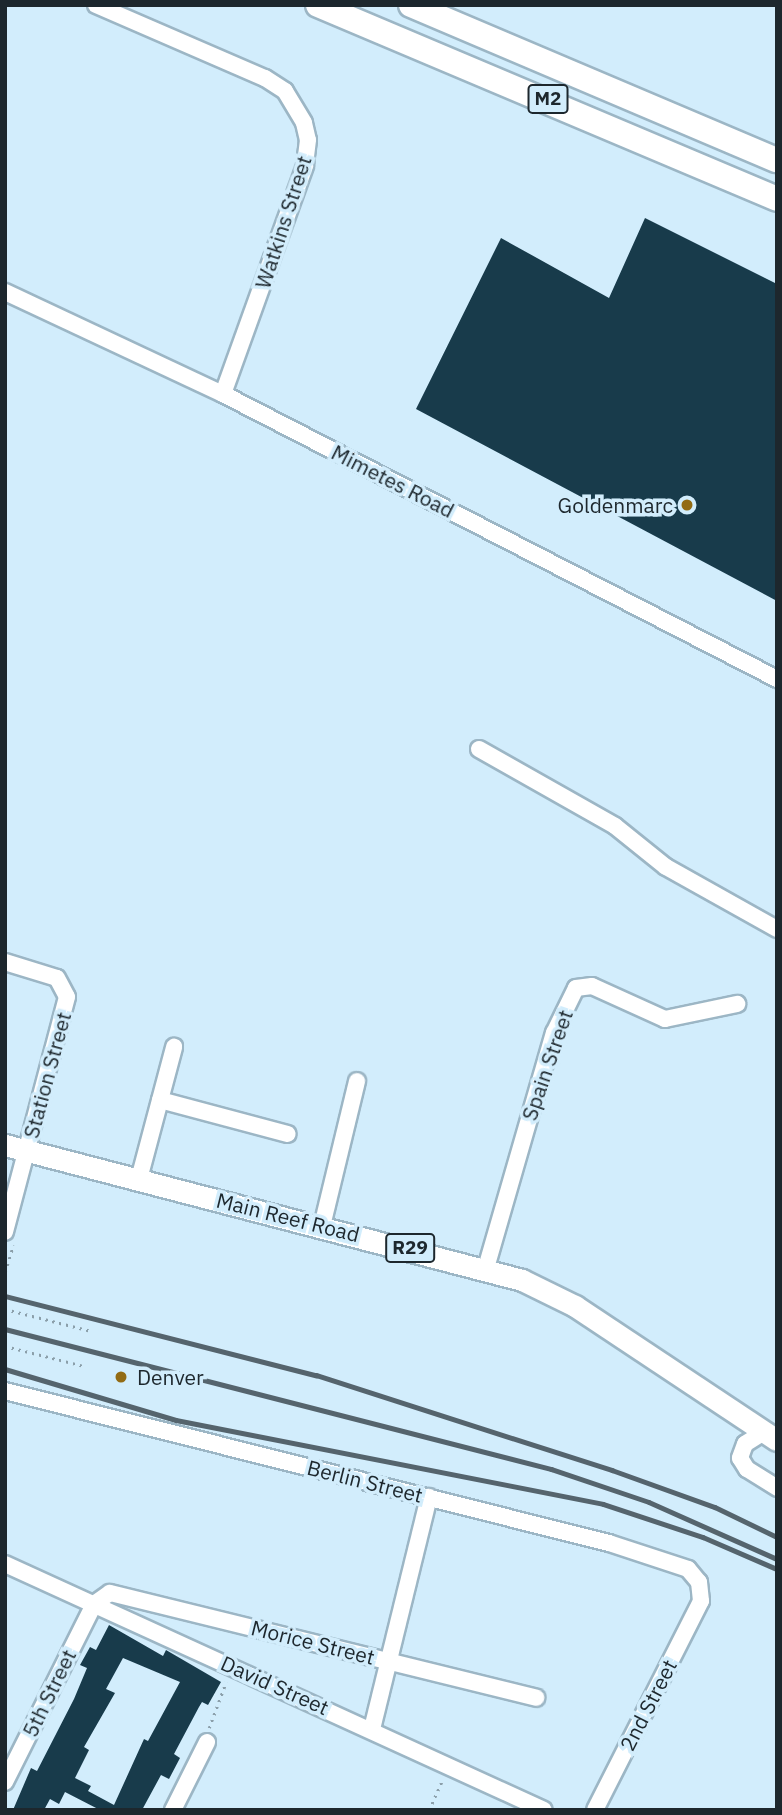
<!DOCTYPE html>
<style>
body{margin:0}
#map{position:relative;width:782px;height:1815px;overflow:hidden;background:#d2edfc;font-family:"IBM Plex Sans",sans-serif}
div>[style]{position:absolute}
.building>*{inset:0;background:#183b4b}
.path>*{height:2.5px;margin-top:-1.25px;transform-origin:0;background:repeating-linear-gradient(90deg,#8b9faa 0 2px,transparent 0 7px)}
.roads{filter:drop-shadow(2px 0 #9cb6c5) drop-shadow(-2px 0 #9cb6c5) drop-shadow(0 2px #9cb6c5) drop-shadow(0 -2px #9cb6c5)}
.minor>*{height:16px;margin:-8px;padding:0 8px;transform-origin:8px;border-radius:8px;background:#fff}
.major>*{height:21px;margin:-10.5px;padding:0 10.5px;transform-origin:10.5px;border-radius:10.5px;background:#fff}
.highway>*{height:24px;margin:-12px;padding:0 12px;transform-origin:12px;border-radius:12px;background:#fff}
.rail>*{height:4.5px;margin:-2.25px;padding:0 2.25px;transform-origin:2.25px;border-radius:2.25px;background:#55646d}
.dots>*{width:19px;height:19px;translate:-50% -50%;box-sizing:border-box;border:4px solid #d2edfc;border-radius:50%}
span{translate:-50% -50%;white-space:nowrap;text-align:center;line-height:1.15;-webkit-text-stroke:7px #d2edfc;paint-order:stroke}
.shield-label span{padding:2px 5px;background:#d2edfc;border:2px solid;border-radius:5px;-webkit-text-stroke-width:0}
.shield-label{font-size:19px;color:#1d272d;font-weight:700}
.street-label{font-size:21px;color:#1d272d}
.poi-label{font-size:21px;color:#1d272d}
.right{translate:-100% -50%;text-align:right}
.left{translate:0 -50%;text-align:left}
.frame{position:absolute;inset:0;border:7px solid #1d272d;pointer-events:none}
</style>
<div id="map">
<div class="building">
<i style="clip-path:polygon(645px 218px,777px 284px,777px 601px,416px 409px,501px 238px,609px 298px)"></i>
<i style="clip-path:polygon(evenodd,109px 1625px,163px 1656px,166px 1650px,221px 1682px,208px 1705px,202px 1702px,199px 1707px,174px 1754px,180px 1758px,169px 1779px,161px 1775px,142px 1810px,100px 1810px,65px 1792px,59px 1804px,50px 1799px,44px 1810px,13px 1810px,31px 1768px,37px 1771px,74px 1699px,87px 1668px,80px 1665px,90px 1647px,96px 1650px,109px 1625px,123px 1658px,180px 1682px,148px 1741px,144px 1739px,114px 1805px,88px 1791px,91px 1786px,75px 1778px,89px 1750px,84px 1747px,115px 1693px,106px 1689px,123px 1658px)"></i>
</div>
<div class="path">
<i style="left:5px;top:1272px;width:28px;rotate:-73deg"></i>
<i style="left:5px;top:1309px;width:89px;rotate:14.3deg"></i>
<i style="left:5px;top:1346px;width:81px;rotate:14.2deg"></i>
<i style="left:209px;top:1728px;width:49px;rotate:-69.7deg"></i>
<i style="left:429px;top:1810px;width:34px;rotate:-66deg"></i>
</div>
<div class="roads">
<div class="minor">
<i style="left:96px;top:5px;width:184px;rotate:23.4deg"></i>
<i style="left:265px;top:78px;width:24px;rotate:33deg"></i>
<i style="left:285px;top:91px;width:37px;rotate:59deg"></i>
<i style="left:304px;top:123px;width:17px;rotate:77deg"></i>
<i style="left:308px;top:140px;width:26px;rotate:97deg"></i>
<i style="left:305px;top:166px;width:242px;rotate:109.8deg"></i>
<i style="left:5px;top:292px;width:241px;rotate:25.1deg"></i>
<i style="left:223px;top:394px;width:623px;rotate:27.22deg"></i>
<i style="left:479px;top:749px;width:156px;rotate:29.5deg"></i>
<i style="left:615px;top:826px;width:65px;rotate:38.8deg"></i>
<i style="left:666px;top:867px;width:127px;rotate:29.2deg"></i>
<i style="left:5px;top:962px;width:54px;rotate:17.1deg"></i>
<i style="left:57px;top:978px;width:21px;rotate:62deg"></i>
<i style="left:67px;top:997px;width:243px;rotate:104.8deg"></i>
<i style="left:160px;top:1100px;width:132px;rotate:14.9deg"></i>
<i style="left:139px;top:1179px;width:137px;rotate:-75.1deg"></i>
<i style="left:322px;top:1226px;width:149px;rotate:-76.4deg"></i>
<i style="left:486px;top:1268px;width:245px;rotate:-73.9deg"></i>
<i style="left:554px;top:1033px;width:50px;rotate:-63.9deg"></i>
<i style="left:576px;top:988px;width:16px;rotate:-7deg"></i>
<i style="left:592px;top:986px;width:80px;rotate:24.3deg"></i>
<i style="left:665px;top:1019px;width:74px;rotate:-11.8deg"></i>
<i style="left:5px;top:1391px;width:623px;rotate:14.13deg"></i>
<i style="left:609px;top:1543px;width:83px;rotate:18.2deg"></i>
<i style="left:688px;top:1569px;width:17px;rotate:50deg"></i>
<i style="left:699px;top:1582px;width:19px;rotate:84deg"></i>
<i style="left:701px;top:1601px;width:234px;rotate:116.9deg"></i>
<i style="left:764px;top:1432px;width:22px;rotate:148deg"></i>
<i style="left:745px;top:1444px;width:15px;rotate:110deg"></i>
<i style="left:740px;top:1458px;width:13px;rotate:58deg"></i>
<i style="left:747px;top:1469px;width:36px;rotate:32deg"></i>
<i style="left:5px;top:1564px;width:592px;rotate:24.53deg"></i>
<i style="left:372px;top:1729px;width:239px;rotate:-76.2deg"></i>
<i style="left:5px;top:1782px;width:199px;rotate:-63.4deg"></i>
<i style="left:94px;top:1604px;width:19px;rotate:-35deg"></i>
<i style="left:110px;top:1593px;width:439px;rotate:13.8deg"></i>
<i style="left:173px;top:1810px;width:76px;rotate:-63.4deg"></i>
</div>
<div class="major">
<i style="left:5px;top:1145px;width:534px;rotate:14.63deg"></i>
<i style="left:522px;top:1280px;width:59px;rotate:26.1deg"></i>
<i style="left:575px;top:1306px;width:242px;rotate:33.6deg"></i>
</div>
<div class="highway">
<i style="left:318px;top:5px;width:498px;rotate:22.9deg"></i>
<i style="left:411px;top:5px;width:397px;rotate:23deg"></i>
</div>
</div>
<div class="rail">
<i style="left:5px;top:1296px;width:321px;rotate:14.3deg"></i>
<i style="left:316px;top:1375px;width:311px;rotate:17.8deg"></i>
<i style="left:612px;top:1470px;width:109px;rotate:19.8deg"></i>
<i style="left:715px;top:1507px;width:69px;rotate:25.8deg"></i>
<i style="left:5px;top:1329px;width:564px;rotate:14.38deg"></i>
<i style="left:551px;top:1469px;width:103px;rotate:18.6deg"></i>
<i style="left:649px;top:1502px;width:140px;rotate:24deg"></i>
<i style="left:5px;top:1369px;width:178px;rotate:16.6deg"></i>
<i style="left:176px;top:1420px;width:435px;rotate:11.1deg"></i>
<i style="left:603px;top:1504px;width:105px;rotate:18.3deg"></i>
<i style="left:703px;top:1537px;width:81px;rotate:23.4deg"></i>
</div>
<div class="dots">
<i style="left:687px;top:505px;background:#926b14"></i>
<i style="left:121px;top:1377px;background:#926b14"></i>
</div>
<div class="shield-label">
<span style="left:548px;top:99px">M2</span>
<span style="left:410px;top:1248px">R29</span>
</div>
<div class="street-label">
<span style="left:283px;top:222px;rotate:-72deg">Watkins Street</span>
<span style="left:393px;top:481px;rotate:27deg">Mimetes Road</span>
<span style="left:547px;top:1065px;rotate:-71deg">Spain Street</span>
<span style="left:47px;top:1075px;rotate:-75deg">Station Street</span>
<span style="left:288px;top:1217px;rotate:14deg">Main Reef Road</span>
<span style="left:365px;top:1481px;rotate:14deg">Berlin Street</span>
<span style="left:313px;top:1642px;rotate:14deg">Morice Street</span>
<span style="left:275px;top:1685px;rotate:24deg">David Street</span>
<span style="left:49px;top:1693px;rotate:-64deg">5th Street</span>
<span style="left:648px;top:1705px;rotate:-63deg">2nd Street</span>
</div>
<div class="poi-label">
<span class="right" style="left:673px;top:505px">Goldenmarc</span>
<span class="left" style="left:137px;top:1377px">Denver</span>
</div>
<div class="frame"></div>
</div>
